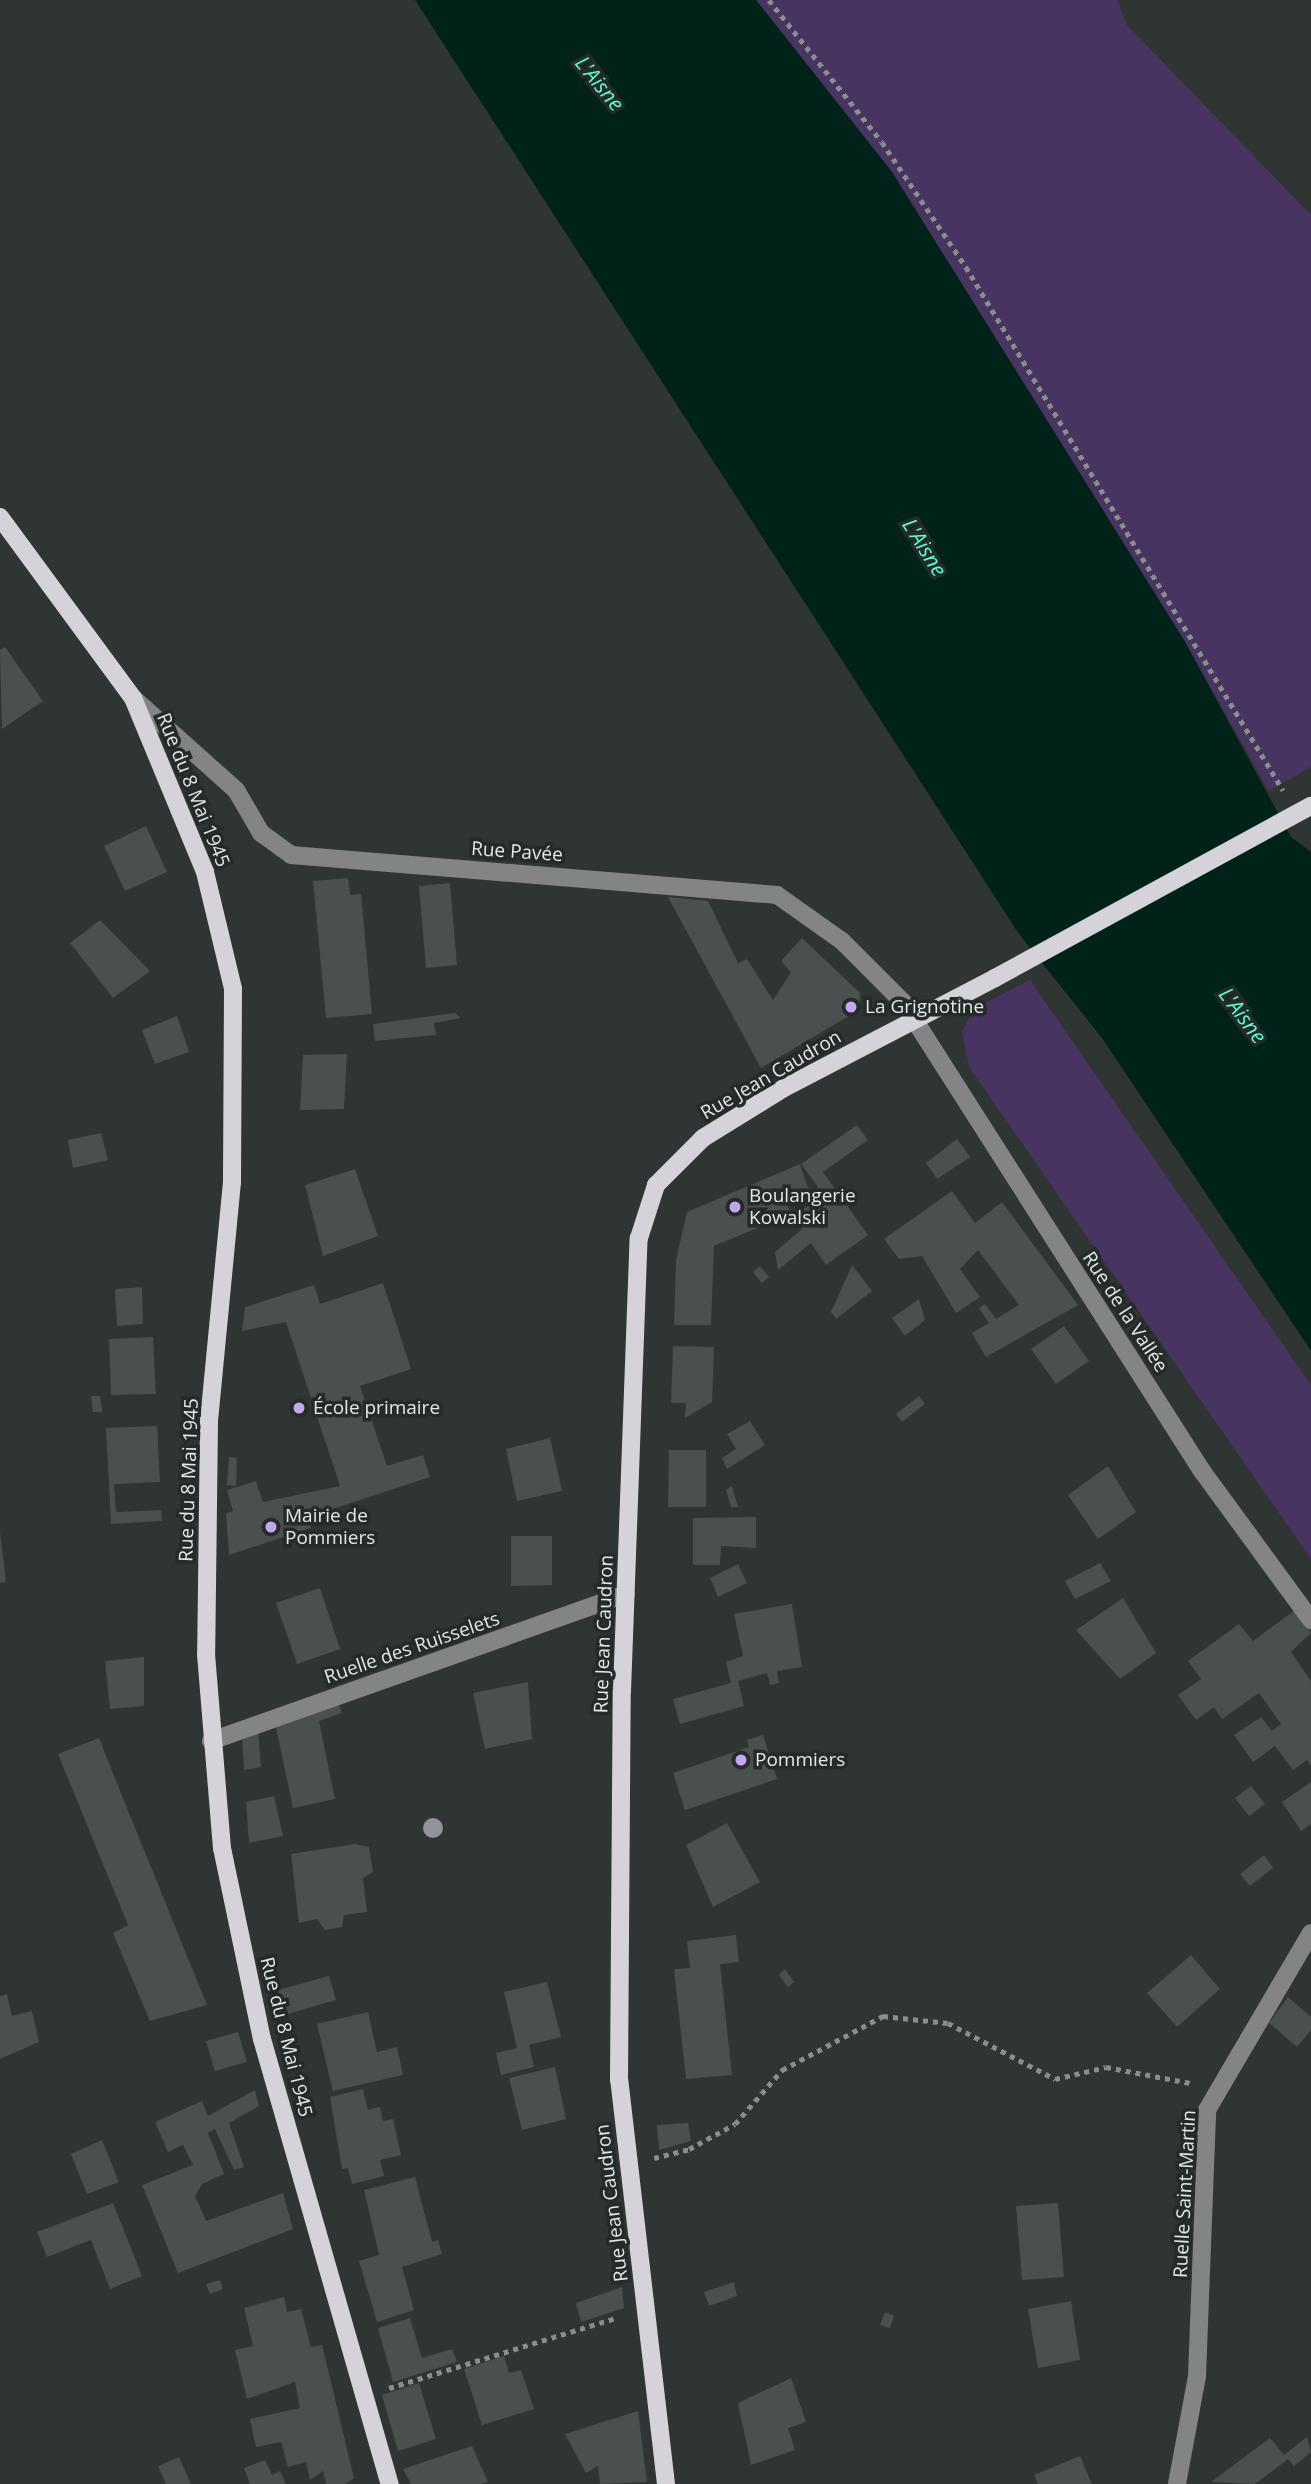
<!DOCTYPE html>
<meta charset="utf-8">
<style>
body{margin:0}
#map{position:relative;width:1311px;height:2484px;overflow:hidden;background:#2e3532;font-family:"Open Sans",sans-serif}
div>[style]{position:absolute}
.green>*{inset:0;background:#483460}
.water>*{inset:0;background:#002219}
.building>*{inset:0;background:#49504e}
.path>*{height:4.5px;margin-top:-2.25px;transform-origin:0;background:repeating-linear-gradient(90deg,#888e8b 0 5px,transparent 0 10px)}
.minor>*{height:18px;margin:-9px;padding:0 9px;transform-origin:9px;border-radius:9px;background:#848386}
.major>*{height:18px;margin:-9px;padding:0 9px;transform-origin:9px;border-radius:9px;background:#d5d3d9}
.major-bridge>*{height:18px;margin:-9px;padding:0 9px;transform-origin:9px;border-radius:9px;background:#d5d3d9}
.trees>*{width:20px;height:20px;margin:-10px;border-radius:50%;background:#93919b}
.dots>*{width:19px;height:19px;translate:-50% -50%;box-sizing:border-box;border:4px solid #242b29;border-radius:50%}
span{translate:-50% -50%;white-space:nowrap;text-align:center;line-height:1.15;-webkit-text-stroke:7px #242b29;paint-order:stroke}
.street-label{font-size:19px;color:#e3e7e5}
.poi-label{font-size:19px;color:#e3e7e5}
.left{translate:0 -50%;text-align:left}
.water-label{font-size:21px;color:#5ffbd3;font-style:italic}
</style>
<div id="map">
<div class="green">
<i style="clip-path:polygon(756px 0,1117px 0,1127px 25px,1311px 215px,1311px 767px,1269px 791px,1184px 640px,892px 172px)"></i>
<i style="clip-path:polygon(1030px 980px,1311px 1385px,1311px 1559px,969px 1067px,962px 1031px,975px 1008px)"></i>
</div>
<div class="water">
<i style="clip-path:polygon(415px 0,756px 0,892px 172px,1184px 640px,1291px 837px,1311px 852px,1311px 1351px,1102px 1038px,1019px 934px)"></i>
</div>
<div class="building">
<i style="clip-path:polygon(5px 647px,43px 701px,2px 729px,0 650px)"></i>
<i style="clip-path:polygon(146px 826px,167px 872px,125px 891px,104px 846px)"></i>
<i style="clip-path:polygon(348px 878px,350px 895px,361px 894px,372px 1014px,326px 1018px,313px 881px)"></i>
<i style="clip-path:polygon(450px 883px,457px 965px,426px 968px,419px 886px)"></i>
<i style="clip-path:polygon(668px 897px,708px 901px,738px 963px,747px 959px,773px 1000px,791px 972px,781px 961px,802px 938px,860px 993px,859px 1010px,761px 1068px)"></i>
<i style="clip-path:polygon(100px 920px,150px 971px,113px 998px,70px 943px)"></i>
<i style="clip-path:polygon(455px 1013px,461px 1018px,434px 1023px,436px 1035px,375px 1041px,373px 1024px)"></i>
<i style="clip-path:polygon(177px 1016px,189px 1052px,155px 1064px,142px 1030px)"></i>
<i style="clip-path:polygon(347px 1054px,344px 1109px,300px 1110px,303px 1055px)"></i>
<i style="clip-path:polygon(857px 1125px,868px 1140px,823px 1172px,868px 1235px,826px 1265px,811px 1243px,778px 1270px,775px 1252px,802px 1229px,791px 1214px,812px 1205px,807px 1194px,786px 1202px,791px 1214px,714px 1246px,711px 1325px,674px 1325px,676px 1260px,687px 1212px,800px 1164px,810px 1193px,818px 1187px,801px 1164px)"></i>
<i style="clip-path:polygon(101px 1133px,108px 1160px,73px 1168px,68px 1140px)"></i>
<i style="clip-path:polygon(957px 1139px,970px 1157px,937px 1179px,926px 1163px)"></i>
<i style="clip-path:polygon(355px 1169px,378px 1236px,323px 1256px,305px 1185px)"></i>
<i style="clip-path:polygon(952px 1191px,975px 1223px,1002px 1202px,1078px 1305px,986px 1357px,972px 1333px,989px 1323px,979px 1308px,985px 1304px,996px 1319px,1019px 1305px,978px 1250px,960px 1269px,980px 1297px,956px 1313px,922px 1256px,899px 1259px,884px 1239px)"></i>
<i style="clip-path:polygon(852px 1265px,872px 1291px,836px 1319px,831px 1312px)"></i>
<i style="clip-path:polygon(760px 1266px,769px 1277px,762px 1283px,753px 1272px)"></i>
<i style="clip-path:polygon(383px 1283px,411px 1369px,360px 1386px,387px 1466px,423px 1455px,430px 1477px,308px 1517px,311px 1528px,229px 1555px,226px 1514px,233px 1511px,227px 1490px,256px 1481px,263px 1502px,340px 1486px,286px 1322px,242px 1331px,245px 1307px,314px 1285px,320px 1304px)"></i>
<i style="clip-path:polygon(142px 1287px,143px 1324px,117px 1326px,115px 1289px)"></i>
<i style="clip-path:polygon(919px 1299px,925px 1320px,905px 1336px,892px 1318px)"></i>
<i style="clip-path:polygon(1064px 1326px,1089px 1361px,1056px 1384px,1031px 1349px)"></i>
<i style="clip-path:polygon(153px 1337px,156px 1394px,111px 1395px,109px 1339px)"></i>
<i style="clip-path:polygon(673px 1346px,714px 1347px,712px 1402px,685px 1418px,686px 1403px,671px 1403px)"></i>
<i style="clip-path:polygon(91px 1396px,100px 1396px,102px 1412px,93px 1412px)"></i>
<i style="clip-path:polygon(919px 1396px,925px 1404px,902px 1422px,896px 1414px)"></i>
<i style="clip-path:polygon(750px 1421px,765px 1445px,727px 1469px,722px 1458px,736px 1449px,727px 1434px)"></i>
<i style="clip-path:polygon(157px 1426px,160px 1482px,114px 1484px,116px 1512px,161px 1510px,162px 1521px,111px 1524px,106px 1428px)"></i>
<i style="clip-path:polygon(550px 1438px,562px 1491px,517px 1501px,506px 1449px)"></i>
<i style="clip-path:polygon(669px 1450px,706px 1450px,706px 1507px,668px 1507px)"></i>
<i style="clip-path:polygon(229px 1457px,237px 1458px,236px 1486px,227px 1485px)"></i>
<i style="clip-path:polygon(1108px 1466px,1136px 1512px,1098px 1539px,1068px 1495px)"></i>
<i style="clip-path:polygon(732px 1486px,738px 1507px,731px 1507px,726px 1490px)"></i>
<i style="clip-path:polygon(756px 1517px,756px 1548px,721px 1546px,720px 1565px,693px 1565px,693px 1518px)"></i>
<i style="clip-path:polygon(0 1532px,6px 1582px,0 1583px)"></i>
<i style="clip-path:polygon(511px 1536px,552px 1536px,552px 1585px,511px 1586px)"></i>
<i style="clip-path:polygon(1100px 1563px,1111px 1581px,1075px 1599px,1065px 1581px)"></i>
<i style="clip-path:polygon(738px 1564px,747px 1583px,718px 1597px,710px 1578px)"></i>
<i style="clip-path:polygon(320px 1588px,340px 1649px,297px 1664px,276px 1603px)"></i>
<i style="clip-path:polygon(1123px 1598px,1156px 1653px,1120px 1679px,1076px 1630px)"></i>
<i style="clip-path:polygon(792px 1604px,802px 1667px,777px 1671px,779px 1683px,770px 1685px,767px 1673px,738px 1681px,744px 1706px,680px 1724px,673px 1699px,731px 1683px,726px 1662px,743px 1656px,734px 1614px)"></i>
<i style="clip-path:polygon(1295px 1610px,1311px 1633px,1291px 1652px,1311px 1681px,1311px 1766px,1307px 1760px,1293px 1770px,1275px 1746px,1253px 1762px,1234px 1735px,1261px 1717px,1272px 1731px,1281px 1724px,1259px 1693px,1222px 1719px,1214px 1707px,1196px 1720px,1178px 1695px,1201px 1679px,1188px 1661px,1239px 1624px,1253px 1641px)"></i>
<i style="clip-path:polygon(144px 1657px,144px 1706px,110px 1709px,105px 1661px)"></i>
<i style="clip-path:polygon(528px 1682px,532px 1739px,485px 1749px,473px 1693px)"></i>
<i style="clip-path:polygon(338px 1701px,342px 1713px,319px 1721px,335px 1799px,293px 1808px,275px 1723px)"></i>
<i style="clip-path:polygon(258px 1729px,261px 1767px,244px 1770px,242px 1734px)"></i>
<i style="clip-path:polygon(763px 1735px,777px 1779px,685px 1810px,673px 1773px,749px 1747px,747px 1740px)"></i>
<i style="clip-path:polygon(99px 1738px,129px 1813px,207px 2005px,150px 2021px,113px 1933px,128px 1925px,58px 1754px)"></i>
<i style="clip-path:polygon(1311px 1782px,1311px 1824px,1301px 1831px,1282px 1802px)"></i>
<i style="clip-path:polygon(1251px 1786px,1265px 1804px,1249px 1816px,1235px 1798px)"></i>
<i style="clip-path:polygon(274px 1796px,283px 1836px,249px 1843px,246px 1802px)"></i>
<i style="clip-path:polygon(727px 1823px,760px 1882px,713px 1907px,686px 1845px)"></i>
<i style="clip-path:polygon(355px 1844px,369px 1847px,373px 1872px,363px 1878px,367px 1912px,344px 1915px,342px 1927px,325px 1930px,317px 1919px,299px 1923px,291px 1854px)"></i>
<i style="clip-path:polygon(1264px 1855px,1273px 1868px,1250px 1886px,1240px 1874px)"></i>
<i style="clip-path:polygon(736px 1935px,739px 1962px,720px 1964px,732px 2075px,686px 2079px,674px 1969px,690px 1968px,687px 1941px)"></i>
<i style="clip-path:polygon(1191px 1955px,1220px 1989px,1177px 2027px,1147px 1993px)"></i>
<i style="clip-path:polygon(785px 1969px,794px 1982px,788px 1987px,779px 1975px)"></i>
<i style="clip-path:polygon(329px 1976px,336px 2000px,284px 2015px,278px 1990px)"></i>
<i style="clip-path:polygon(547px 1982px,561px 2037px,529px 2045px,534px 2067px,501px 2075px,496px 2053px,517px 2048px,504px 1992px)"></i>
<i style="clip-path:polygon(7px 1994px,12px 2016px,32px 2011px,39px 2042px,0 2059px,0 1996px)"></i>
<i style="clip-path:polygon(1288px 1997px,1311px 2017px,1311px 2030px,1297px 2047px,1269px 2023px)"></i>
<i style="clip-path:polygon(368px 2012px,377px 2052px,397px 2047px,403px 2075px,333px 2091px,317px 2024px)"></i>
<i style="clip-path:polygon(238px 2032px,247px 2062px,215px 2071px,206px 2041px)"></i>
<i style="clip-path:polygon(555px 2067px,566px 2119px,522px 2130px,509px 2078px)"></i>
<i style="clip-path:polygon(363px 2089px,368px 2110px,380px 2107px,383px 2121px,393px 2119px,401px 2155px,380px 2160px,384px 2176px,352px 2184px,348px 2168px,342px 2169px,330px 2097px)"></i>
<i style="clip-path:polygon(255px 2090px,259px 2106px,229px 2123px,244px 2167px,234px 2170px,215px 2129px,208px 2133px,224px 2174px,202px 2184px,195px 2196px,206px 2221px,283px 2193px,293px 2229px,178px 2273px,142px 2185px,193px 2165px,183px 2145px,168px 2152px,155px 2122px,202px 2101px,208px 2116px)"></i>
<i style="clip-path:polygon(688px 2123px,691px 2141px,659px 2150px,657px 2125px)"></i>
<i style="clip-path:polygon(102px 2140px,119px 2182px,87px 2194px,71px 2154px)"></i>
<i style="clip-path:polygon(415px 2177px,432px 2242px,438px 2240px,442px 2254px,402px 2267px,414px 2310px,377px 2322px,359px 2261px,379px 2255px,364px 2190px)"></i>
<i style="clip-path:polygon(113px 2203px,142px 2276px,110px 2289px,91px 2240px,47px 2257px,37px 2232px)"></i>
<i style="clip-path:polygon(1058px 2203px,1064px 2277px,1022px 2280px,1016px 2206px)"></i>
<i style="clip-path:polygon(220px 2280px,223px 2289px,210px 2294px,206px 2284px)"></i>
<i style="clip-path:polygon(734px 2282px,737px 2296px,709px 2306px,704px 2292px)"></i>
<i style="clip-path:polygon(622px 2287px,624px 2308px,581px 2322px,576px 2303px)"></i>
<i style="clip-path:polygon(284px 2297px,287px 2312px,301px 2309px,311px 2347px,322px 2345px,354px 2478px,345px 2484px,326px 2484px,323px 2471px,310px 2480px,306px 2462px,288px 2467px,281px 2442px,256px 2447px,250px 2419px,300px 2408px,295px 2382px,247px 2399px,235px 2350px,253px 2346px,244px 2308px)"></i>
<i style="clip-path:polygon(1071px 2301px,1080px 2360px,1038px 2368px,1028px 2309px)"></i>
<i style="clip-path:polygon(885px 2312px,894px 2316px,890px 2328px,880px 2325px)"></i>
<i style="clip-path:polygon(410px 2318px,422px 2358px,452px 2349px,457px 2362px,393px 2382px,378px 2328px)"></i>
<i style="clip-path:polygon(504px 2356px,509px 2373px,521px 2370px,534px 2409px,482px 2425px,464px 2369px)"></i>
<i style="clip-path:polygon(791px 2378px,806px 2422px,788px 2428px,795px 2450px,751px 2465px,738px 2403px)"></i>
<i style="clip-path:polygon(419px 2383px,436px 2439px,398px 2451px,382px 2395px)"></i>
<i style="clip-path:polygon(638px 2411px,647px 2482px,600px 2484px,598px 2466px,586px 2473px,565px 2434px)"></i>
<i style="clip-path:polygon(1307px 2437px,1311px 2452px,1294px 2466px,1288px 2459px,1255px 2484px,1211px 2482px,1270px 2438px,1284px 2455px)"></i>
<i style="clip-path:polygon(472px 2446px,488px 2482px,481px 2484px,411px 2484px,403px 2469px)"></i>
<i style="clip-path:polygon(1080px 2456px,1092px 2484px,1038px 2484px,1034px 2475px)"></i>
<i style="clip-path:polygon(179px 2457px,191px 2484px,166px 2484px,158px 2466px)"></i>
<i style="clip-path:polygon(265px 2460px,272px 2475px,280px 2471px,286px 2484px,250px 2484px,244px 2468px)"></i>
</div>
<div class="path">
<i style="left:769px;top:0;width:181px;rotate:51.5deg"></i>
<i style="left:882px;top:142px;width:151px;rotate:56.1deg"></i>
<i style="left:966px;top:267px;width:612px;rotate:58.78deg"></i>
<i style="left:654px;top:2158px;width:36px;rotate:-14deg"></i>
<i style="left:689px;top:2149px;width:52px;rotate:-28.5deg"></i>
<i style="left:735px;top:2124px;width:72px;rotate:-49deg"></i>
<i style="left:782px;top:2070px;width:115px;rotate:-28.1deg"></i>
<i style="left:883px;top:2016px;width:65px;rotate:6.1deg"></i>
<i style="left:948px;top:2023px;width:121px;rotate:27.6deg"></i>
<i style="left:1055px;top:2079px;width:52px;rotate:-13.2deg"></i>
<i style="left:1106px;top:2067px;width:86px;rotate:10.7deg"></i>
<i style="left:389px;top:2388px;width:240px;rotate:-17.2deg"></i>
</div>
<div class="minor">
<i style="left:133px;top:698px;width:138px;rotate:41.8deg"></i>
<i style="left:236px;top:790px;width:50px;rotate:59.8deg"></i>
<i style="left:261px;top:833px;width:37px;rotate:36deg"></i>
<i style="left:291px;top:855px;width:488px;rotate:4.7deg"></i>
<i style="left:777px;top:895px;width:80px;rotate:35.3deg"></i>
<i style="left:842px;top:941px;width:86px;rotate:45deg"></i>
<i style="left:903px;top:1002px;width:556px;rotate:57.48deg"></i>
<i style="left:1202px;top:1471px;width:185px;rotate:53.8deg"></i>
<i style="left:211px;top:1741px;width:440px;rotate:-19.5deg"></i>
<i style="left:1177px;top:2484px;width:110px;rotate:-79.5deg"></i>
<i style="left:1197px;top:2376px;width:266px;rotate:-87.8deg"></i>
<i style="left:1207px;top:2110px;width:205px;rotate:-59.6deg"></i>
</div>
<div class="major">
<i style="left:0;top:517px;width:225px;rotate:53.7deg"></i>
<i style="left:133px;top:698px;width:188px;rotate:67.5deg"></i>
<i style="left:205px;top:872px;width:120px;rotate:76.5deg"></i>
<i style="left:233px;top:989px;width:193px;rotate:90.3deg"></i>
<i style="left:232px;top:1182px;width:241px;rotate:95.5deg"></i>
<i style="left:209px;top:1422px;width:232px;rotate:90.7deg"></i>
<i style="left:206px;top:1654px;width:195px;rotate:85.3deg"></i>
<i style="left:222px;top:1848px;width:195px;rotate:78.2deg"></i>
<i style="left:262px;top:2039px;width:463px;rotate:74deg"></i>
<i style="left:666px;top:2484px;width:407px;rotate:-96.6deg"></i>
<i style="left:619px;top:2080px;width:389px;rotate:-89.6deg"></i>
<i style="left:622px;top:1691px;width:453px;rotate:-87.9deg"></i>
<i style="left:639px;top:1238px;width:56px;rotate:-72.2deg"></i>
<i style="left:656px;top:1185px;width:66px;rotate:-45deg"></i>
<i style="left:703px;top:1138px;width:95px;rotate:-31.7deg"></i>
<i style="left:784px;top:1088px;width:238px;rotate:-27.5deg"></i>
</div>
<div class="major-bridge">
<i style="left:995px;top:978px;width:360px;rotate:-28.6deg"></i>
</div>
<div class="trees">
<i style="left:433px;top:1828px"></i>
</div>
<div class="dots">
<i style="left:851px;top:1007px;background:#c6a6f0"></i>
<i style="left:735px;top:1207px;background:#c6a6f0"></i>
<i style="left:299px;top:1408px;background:#c6a6f0"></i>
<i style="left:271px;top:1527px;background:#c6a6f0"></i>
<i style="left:741px;top:1760px;background:#c6a6f0"></i>
</div>
<div class="street-label">
<span style="left:193px;top:790px;rotate:68deg">Rue du 8 Mai 1945</span>
<span style="left:517px;top:852px;rotate:4deg">Rue Pavée</span>
<span style="left:771px;top:1075px;rotate:-30deg">Rue Jean Caudron</span>
<span style="left:1125px;top:1312px;rotate:57deg">Rue de la Vallée</span>
<span style="left:189px;top:1480px;rotate:-88deg">Rue du 8 Mai 1945</span>
<span style="left:604px;top:1634px;rotate:-88deg">Rue Jean Caudron</span>
<span style="left:412px;top:1648px;rotate:-19deg">Ruelle des Ruisselets</span>
<span style="left:286px;top:2037px;rotate:76deg">Rue du 8 Mai 1945</span>
<span style="left:1185px;top:2194px;rotate:-87deg">Ruelle Saint-Martin</span>
<span style="left:612px;top:2203px;rotate:-97deg">Rue Jean Caudron</span>
</div>
<div class="poi-label">
<span class="left" style="left:865px;top:1007px">La Grignotine</span>
<span class="left" style="left:749px;top:1207px">Boulangerie<br>Kowalski</span>
<span class="left" style="left:313px;top:1408px">École primaire</span>
<span class="left" style="left:285px;top:1527px">Mairie de<br>Pommiers</span>
<span class="left" style="left:755px;top:1760px">Pommiers</span>
</div>
<div class="water-label">
<span style="left:600px;top:83px;rotate:51deg">L'Aisne</span>
<span style="left:925px;top:547px;rotate:58deg">L'Aisne</span>
<span style="left:1243px;top:1015px;rotate:53deg">L'Aisne</span>
</div>
</div>
